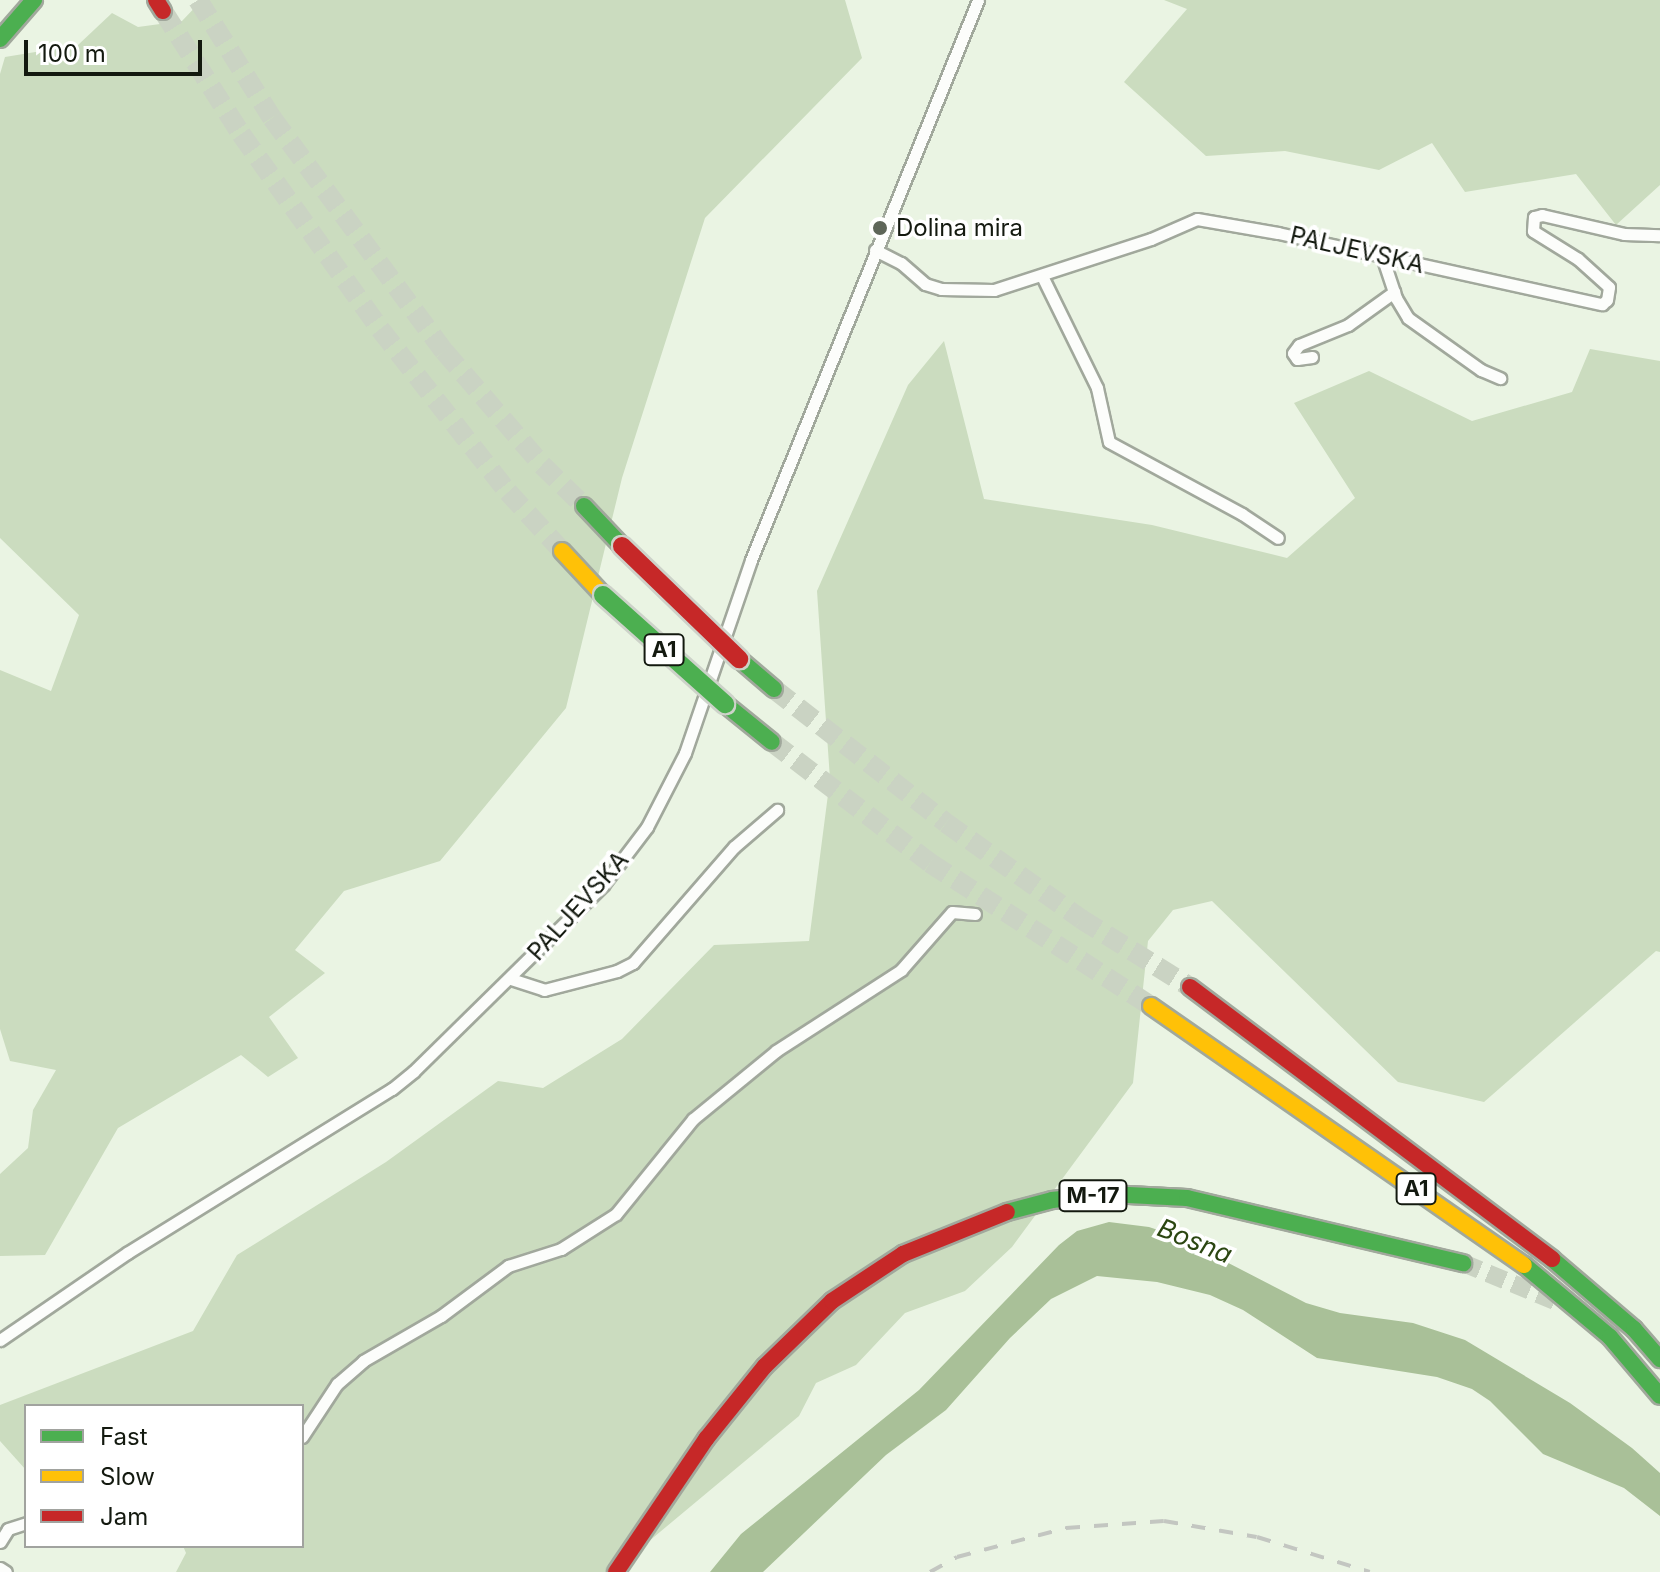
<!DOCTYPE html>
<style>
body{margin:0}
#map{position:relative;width:1660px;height:1572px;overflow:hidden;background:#eaf4e3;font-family:Inter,sans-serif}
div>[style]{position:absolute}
.green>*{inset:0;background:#cbdcbf}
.water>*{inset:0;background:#a9c098}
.primary-tunnel>*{height:18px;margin-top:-9px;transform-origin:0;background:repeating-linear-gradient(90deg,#cad3c3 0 18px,transparent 0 27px)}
.highway-tunnel>*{height:20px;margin-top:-10px;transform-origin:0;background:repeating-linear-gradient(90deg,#cad3c3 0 20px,transparent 0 30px)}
.roads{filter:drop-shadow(2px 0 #a1a89c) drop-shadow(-2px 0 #a1a89c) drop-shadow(0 2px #a1a89c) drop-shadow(0 -2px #a1a89c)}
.street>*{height:11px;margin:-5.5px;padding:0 5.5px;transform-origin:5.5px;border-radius:5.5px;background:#fcfdfb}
.fast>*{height:16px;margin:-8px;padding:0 8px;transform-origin:8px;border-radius:8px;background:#4caf50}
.slow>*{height:16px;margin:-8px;padding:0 8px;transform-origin:8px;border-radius:8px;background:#ffc107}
.jam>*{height:16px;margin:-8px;padding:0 8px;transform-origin:8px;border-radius:8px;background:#c62828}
.rail>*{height:4px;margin-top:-2px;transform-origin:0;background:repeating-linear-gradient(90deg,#c3c6c1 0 14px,transparent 0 28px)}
.bridges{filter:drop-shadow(2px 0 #cdd2c9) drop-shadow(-2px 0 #cdd2c9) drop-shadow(0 2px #cdd2c9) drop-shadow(0 -2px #cdd2c9)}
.fast-bridge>*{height:18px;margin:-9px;padding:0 9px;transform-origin:9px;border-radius:9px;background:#4caf50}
.jam-bridge>*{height:18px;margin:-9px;padding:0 9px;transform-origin:9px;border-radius:9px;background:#c62828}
.dots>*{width:22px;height:22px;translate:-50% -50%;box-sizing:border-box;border:4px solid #fff;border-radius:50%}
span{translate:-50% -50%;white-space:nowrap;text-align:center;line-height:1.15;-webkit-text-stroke:7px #fff;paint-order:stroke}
.shield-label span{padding:2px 6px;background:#fff;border:2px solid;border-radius:6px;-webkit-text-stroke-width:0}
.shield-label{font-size:22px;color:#13190f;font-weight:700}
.poi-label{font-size:24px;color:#13190f}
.left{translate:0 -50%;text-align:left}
.street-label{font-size:24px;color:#13190f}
.water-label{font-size:26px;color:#2b4611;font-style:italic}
.legend{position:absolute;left:24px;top:1404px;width:280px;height:144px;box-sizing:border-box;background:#fff;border:2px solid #a1a39f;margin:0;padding:10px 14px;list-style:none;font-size:24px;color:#13190f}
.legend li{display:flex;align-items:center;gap:16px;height:40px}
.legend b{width:40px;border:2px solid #a1a39f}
.scale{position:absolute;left:24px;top:40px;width:178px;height:36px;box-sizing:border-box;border:4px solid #13190f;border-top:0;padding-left:10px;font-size:24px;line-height:28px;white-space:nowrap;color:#13190f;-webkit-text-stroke:6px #fff;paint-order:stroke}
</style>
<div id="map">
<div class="green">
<i style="clip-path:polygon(202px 0,845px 0,862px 58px,705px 218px,622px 478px,566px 708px,440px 861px,344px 891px,295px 950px,325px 973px,269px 1017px,298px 1058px,268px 1077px,241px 1055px,118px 1128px,45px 1255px,0 1256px,0 1174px,28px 1148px,33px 1110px,56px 1070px,10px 1061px,0 1029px,0 670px,51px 691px,79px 615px,0 538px,0 74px,5px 57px,78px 45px,112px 13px,138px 27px,182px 21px)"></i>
<i style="clip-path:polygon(1164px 0,1660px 0,1660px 185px,1616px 225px,1576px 174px,1465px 192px,1432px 143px,1379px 170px,1285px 151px,1206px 156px,1124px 82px,1187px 9px)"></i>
<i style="clip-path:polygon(944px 341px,984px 499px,1152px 525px,1287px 558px,1355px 498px,1294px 403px,1369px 371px,1472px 421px,1572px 392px,1590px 349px,1660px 361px,1660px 952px,1656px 951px,1484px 1102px,1398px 1082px,1212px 901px,1173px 910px,1148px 941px,1133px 1083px,1012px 1247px,965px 1291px,905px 1313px,856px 1365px,816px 1383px,799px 1416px,612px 1572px,176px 1572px,186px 1553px,183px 1546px,302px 1546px,302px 1406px,26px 1406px,26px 1470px,0 1441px,0 1405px,193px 1331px,237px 1255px,386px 1162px,498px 1081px,543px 1088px,622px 1039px,714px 945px,809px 941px,830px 779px,817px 591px,908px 385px)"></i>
</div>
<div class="water">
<i style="clip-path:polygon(1109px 1222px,1149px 1227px,1176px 1236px,1306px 1303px,1340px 1313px,1413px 1323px,1465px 1340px,1570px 1403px,1632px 1448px,1660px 1473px,1660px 1516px,1624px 1488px,1543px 1454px,1490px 1401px,1472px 1389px,1437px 1377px,1317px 1358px,1243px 1310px,1210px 1295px,1157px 1282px,1097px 1276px,1051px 1299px,1010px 1338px,946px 1410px,886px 1455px,763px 1572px,710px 1572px,741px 1534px,919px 1390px,1059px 1245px,1077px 1231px)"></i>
</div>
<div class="primary-tunnel">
<i style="left:1463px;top:1263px;width:107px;rotate:22.5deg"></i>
</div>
<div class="highway-tunnel">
<i style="left:198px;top:0;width:139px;rotate:57.9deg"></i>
<i style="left:272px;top:118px;width:290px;rotate:53.6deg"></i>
<i style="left:444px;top:351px;width:150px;rotate:49.3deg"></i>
<i style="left:542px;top:465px;width:59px;rotate:44.3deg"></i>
<i style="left:163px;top:11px;width:146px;rotate:57.6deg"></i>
<i style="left:241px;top:134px;width:239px;rotate:54.5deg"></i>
<i style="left:380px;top:329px;width:207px;rotate:51.9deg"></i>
<i style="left:508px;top:492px;width:80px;rotate:47.5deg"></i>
<i style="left:774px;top:689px;width:218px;rotate:37.9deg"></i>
<i style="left:946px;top:823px;width:166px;rotate:35.4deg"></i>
<i style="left:1081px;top:919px;width:128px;rotate:32deg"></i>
<i style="left:772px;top:742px;width:199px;rotate:37.4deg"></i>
<i style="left:930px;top:863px;width:263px;rotate:32.9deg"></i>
</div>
<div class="roads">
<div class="street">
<i style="left:875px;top:250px;width:29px;rotate:27deg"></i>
<i style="left:901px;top:263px;width:32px;rotate:41deg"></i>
<i style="left:925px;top:284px;width:17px;rotate:17deg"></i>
<i style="left:941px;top:289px;width:53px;rotate:1.1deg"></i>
<i style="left:994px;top:290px;width:165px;rotate:-18deg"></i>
<i style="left:1151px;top:239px;width:50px;rotate:-23.5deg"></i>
<i style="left:1197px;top:219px;width:82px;rotate:9.8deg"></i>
<i style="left:1278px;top:233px;width:332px;rotate:12.4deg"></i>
<i style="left:1602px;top:304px;width:6px;rotate:-39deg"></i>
<i style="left:1607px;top:300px;width:13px;rotate:-81deg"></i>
<i style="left:1609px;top:287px;width:42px;rotate:-137.9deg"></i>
<i style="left:1578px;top:259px;width:53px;rotate:-148.1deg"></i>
<i style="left:1533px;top:231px;width:14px;rotate:-86deg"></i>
<i style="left:1534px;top:217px;width:8px;rotate:-14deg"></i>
<i style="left:1542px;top:215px;width:84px;rotate:13deg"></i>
<i style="left:1624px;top:234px;width:36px;rotate:2deg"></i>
<i style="left:1382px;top:256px;width:44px;rotate:71.6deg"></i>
<i style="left:1396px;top:298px;width:23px;rotate:59deg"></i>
<i style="left:1408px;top:318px;width:90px;rotate:35.5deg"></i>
<i style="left:1481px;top:370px;width:21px;rotate:23deg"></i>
<i style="left:1042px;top:276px;width:125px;rotate:63.8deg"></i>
<i style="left:1097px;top:388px;width:55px;rotate:77.5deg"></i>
<i style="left:1109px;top:442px;width:151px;rotate:28.4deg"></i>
<i style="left:1242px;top:514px;width:43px;rotate:33.7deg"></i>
<i style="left:1312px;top:357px;width:15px;rotate:172deg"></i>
<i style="left:1297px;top:359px;width:7px;rotate:-124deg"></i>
<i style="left:1293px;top:353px;width:10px;rotate:-53deg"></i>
<i style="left:1299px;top:345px;width:53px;rotate:-22.2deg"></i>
<i style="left:1348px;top:325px;width:57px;rotate:-35.7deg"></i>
<i style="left:511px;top:979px;width:35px;rotate:18deg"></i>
<i style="left:544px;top:990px;width:75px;rotate:-14.6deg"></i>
<i style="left:617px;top:971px;width:18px;rotate:-27deg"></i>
<i style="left:633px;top:963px;width:154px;rotate:-49deg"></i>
<i style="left:734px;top:847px;width:57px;rotate:-40.7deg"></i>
<i style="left:0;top:1340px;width:154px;rotate:-34.4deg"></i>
<i style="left:127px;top:1253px;width:312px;rotate:-31.8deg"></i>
<i style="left:392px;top:1089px;width:28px;rotate:-39deg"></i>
<i style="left:414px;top:1071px;width:265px;rotate:-44.5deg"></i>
<i style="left:603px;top:885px;width:73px;rotate:-52.8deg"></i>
<i style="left:647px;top:827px;width:83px;rotate:-62.8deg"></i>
<i style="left:685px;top:753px;width:204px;rotate:-71.1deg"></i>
<i style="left:751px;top:560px;width:604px;rotate:-67.93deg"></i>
<i style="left:302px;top:1437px;width:64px;rotate:-56.6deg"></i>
<i style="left:337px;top:1384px;width:35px;rotate:-41deg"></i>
<i style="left:363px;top:1361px;width:90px;rotate:-30deg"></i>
<i style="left:441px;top:1316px;width:84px;rotate:-36.7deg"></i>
<i style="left:508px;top:1266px;width:56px;rotate:-17.8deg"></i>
<i style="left:561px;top:1249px;width:65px;rotate:-32.5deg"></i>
<i style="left:616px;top:1214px;width:122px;rotate:-51deg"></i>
<i style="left:693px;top:1119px;width:107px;rotate:-39.3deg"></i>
<i style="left:776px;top:1051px;width:149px;rotate:-32.9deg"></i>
<i style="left:901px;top:970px;width:77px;rotate:-48.7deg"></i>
<i style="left:952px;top:912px;width:23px;rotate:5deg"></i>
<i style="left:0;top:1542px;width:15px;rotate:-58deg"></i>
<i style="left:8px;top:1529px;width:19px;rotate:-18deg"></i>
<i style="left:0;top:1568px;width:7px;rotate:34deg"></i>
</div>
<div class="fast">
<i style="left:0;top:39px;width:52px;rotate:-48.9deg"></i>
<i style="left:584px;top:506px;width:55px;rotate:46.5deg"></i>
<i style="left:739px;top:659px;width:46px;rotate:40.6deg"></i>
<i style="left:725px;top:704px;width:60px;rotate:39deg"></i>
<i style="left:1007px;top:1212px;width:47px;rotate:-14.9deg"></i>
<i style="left:1052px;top:1200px;width:57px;rotate:-6deg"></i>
<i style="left:1109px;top:1194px;width:78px;rotate:2.9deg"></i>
<i style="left:1187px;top:1198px;width:284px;rotate:13.3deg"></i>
<i style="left:1552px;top:1259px;width:108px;rotate:40.5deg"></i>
<i style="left:1634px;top:1329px;width:40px;rotate:49deg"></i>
<i style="left:1524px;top:1265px;width:112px;rotate:39.9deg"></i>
<i style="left:1610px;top:1337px;width:77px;rotate:49.7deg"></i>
</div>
<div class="slow">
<i style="left:562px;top:551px;width:60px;rotate:47deg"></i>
<i style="left:1151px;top:1006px;width:454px;rotate:34.8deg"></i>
</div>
<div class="jam">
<i style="left:156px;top:0;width:13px;rotate:58deg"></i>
<i style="left:1190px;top:987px;width:453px;rotate:36.9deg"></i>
<i style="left:616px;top:1572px;width:161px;rotate:-55.9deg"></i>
<i style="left:706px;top:1439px;width:94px;rotate:-51.1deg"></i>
<i style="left:765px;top:1366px;width:93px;rotate:-44.1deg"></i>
<i style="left:832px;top:1301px;width:85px;rotate:-33.5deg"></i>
<i style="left:903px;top:1254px;width:112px;rotate:-22deg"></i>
</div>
</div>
<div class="rail">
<i style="left:930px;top:1572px;width:31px;rotate:-29deg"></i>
<i style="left:957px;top:1557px;width:113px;rotate:-14.9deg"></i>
<i style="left:1066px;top:1528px;width:98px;rotate:-4.1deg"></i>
<i style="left:1164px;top:1521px;width:94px;rotate:9.8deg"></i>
<i style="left:1257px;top:1537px;width:118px;rotate:17.2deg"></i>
</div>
<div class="bridges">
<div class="fast-bridge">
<i style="left:603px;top:595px;width:164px;rotate:41.8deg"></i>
</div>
<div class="jam-bridge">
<i style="left:622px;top:546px;width:163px;rotate:44deg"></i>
</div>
</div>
<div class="dots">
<i style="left:880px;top:228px;background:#5e6659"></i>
</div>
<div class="shield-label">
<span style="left:664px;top:650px">A1</span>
<span style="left:1416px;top:1189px">A1</span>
<span style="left:1093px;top:1196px">M-17</span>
</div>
<div class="poi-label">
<span class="left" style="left:896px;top:228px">Dolina mira</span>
</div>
<div class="street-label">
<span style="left:1357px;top:250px;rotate:13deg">PALJEVSKA</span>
<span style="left:578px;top:906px;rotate:-48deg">PALJEVSKA</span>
</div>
<div class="water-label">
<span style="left:1195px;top:1241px;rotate:22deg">Bosna</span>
</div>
<ul class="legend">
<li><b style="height:10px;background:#4caf50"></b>Fast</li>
<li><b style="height:10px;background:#ffc107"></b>Slow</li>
<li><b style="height:10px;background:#c62828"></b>Jam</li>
</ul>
<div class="scale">100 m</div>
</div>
